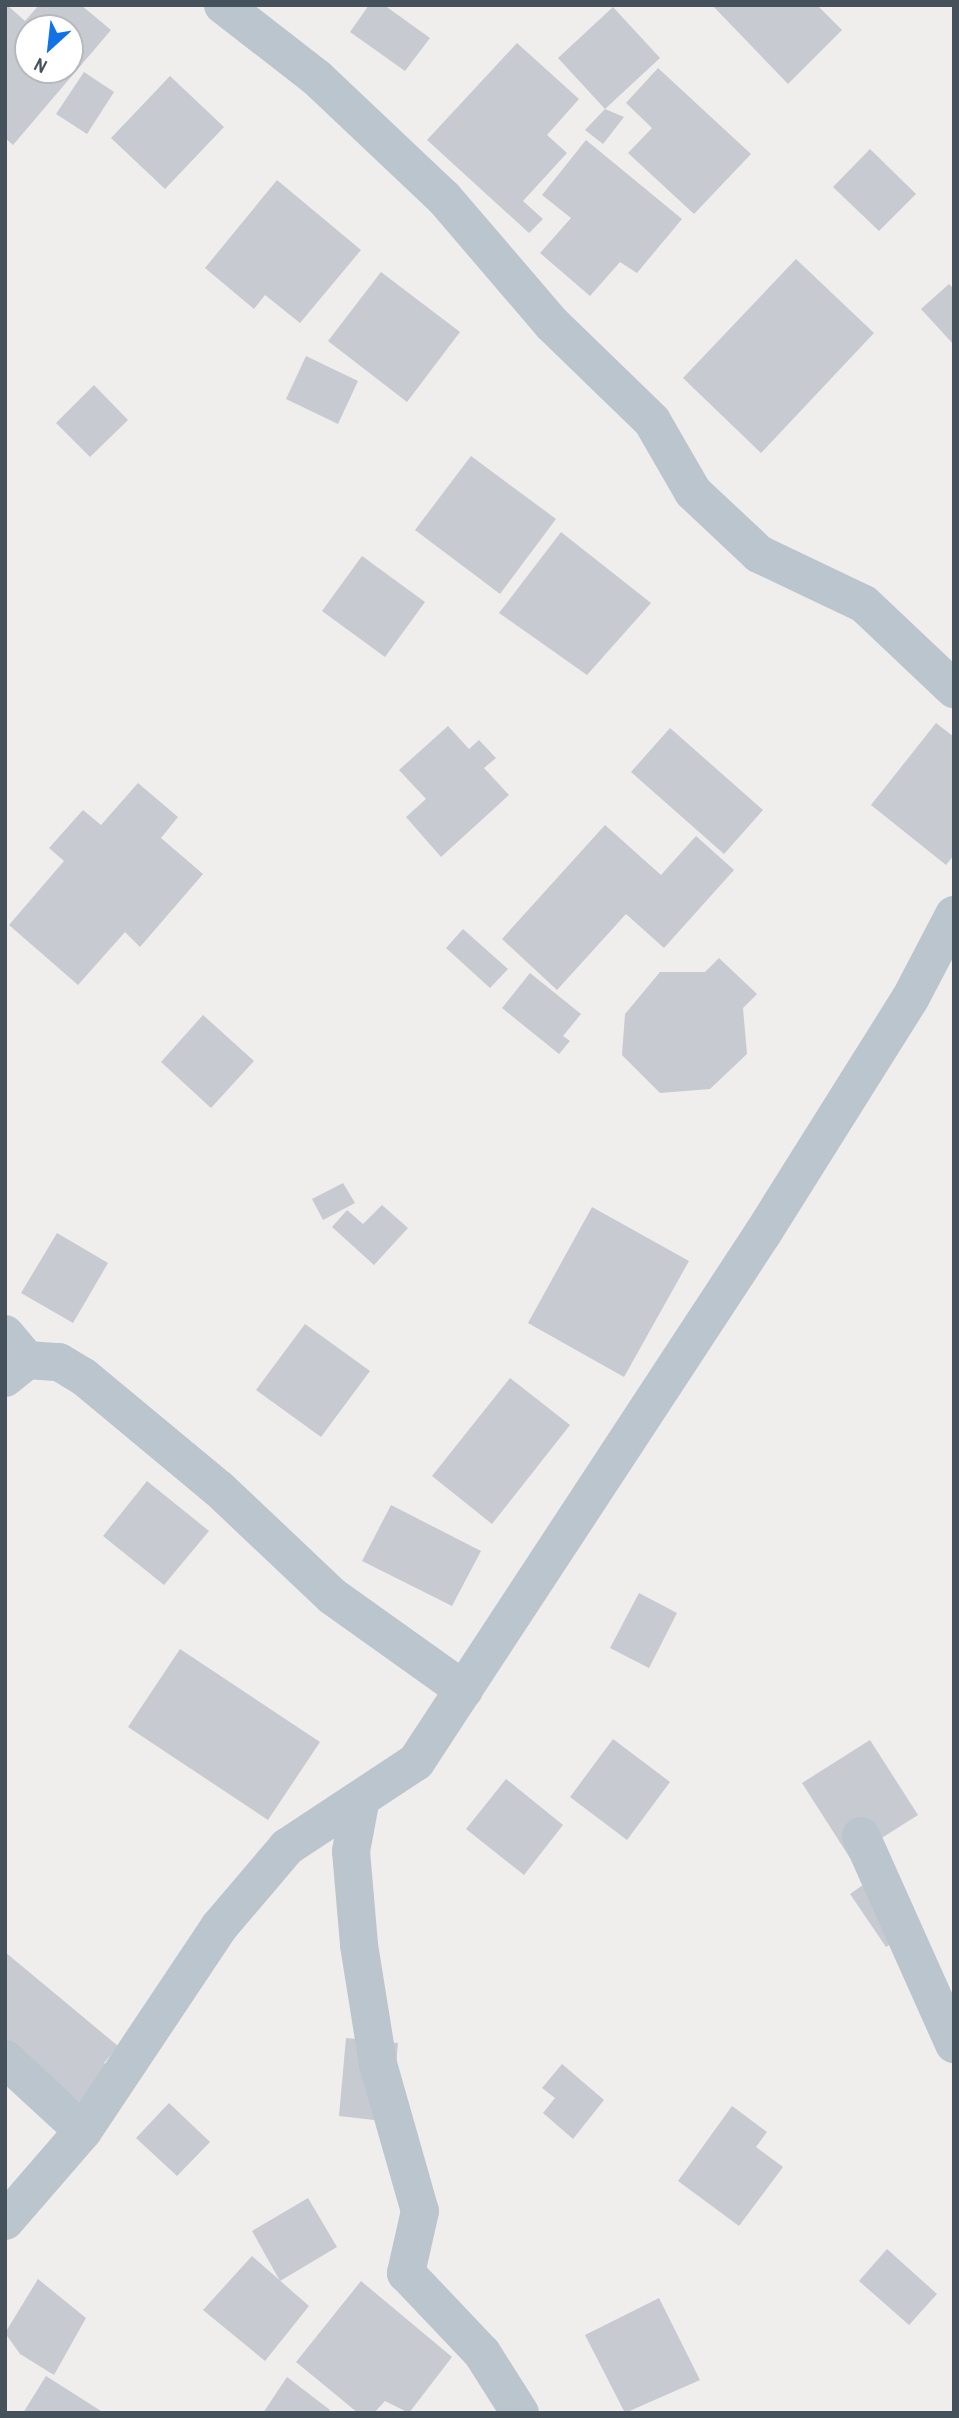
<!DOCTYPE html>
<style>
body{margin:0}
#map{position:relative;width:959px;height:2418px;overflow:hidden;background:#f0eded;font-family:"Archivo Narrow",sans-serif}
div>[style]{position:absolute}
.building>*{inset:0;background:#c7cad0}
.street>*{height:38px;margin:-19px;padding:0 19px;transform-origin:19px;border-radius:19px;background:#bbc5cd}
span{translate:-50% -50%;white-space:nowrap;text-align:center;line-height:1.15;-webkit-text-stroke:6px #fff;paint-order:stroke}
.frame{position:absolute;inset:0;border:7px solid #45515b;pointer-events:none}
.north{position:absolute;left:14px;top:14px;width:70px;height:70px;box-sizing:border-box;background:#fff;border:2px solid #b5b9bd;border-radius:50%;rotate:207deg;font-size:19px;font-weight:700;line-height:28px;text-align:center;color:#45515b}
.north::after{content:'';display:block;margin:auto;width:24px;height:32px;background:#1171e6;clip-path:polygon(50% 0,100% 100%,50% 72%,0 100%)}
</style>
<div id="map">
<div class="building">
<i style="clip-path:polygon(evenodd,7px 5px,25px 21px,39px 5px,81px 5px,111px 30px,13px 145px,5px 138px,7px 5px,28px 28px,70px 28px,70px 70px,28px 70px,28px 28px)"></i>
<i style="clip-path:polygon(369px 5px,384px 5px,430px 38px,405px 71px,350px 32px)"></i>
<i style="clip-path:polygon(712px 5px,817px 5px,842px 30px,788px 84px)"></i>
<i style="clip-path:polygon(613px 7px,660px 58px,605px 109px,558px 58px)"></i>
<i style="clip-path:polygon(517px 43px,579px 99px,547px 135px,567px 153px,523px 201px,543px 219px,529px 233px,427px 140px)"></i>
<i style="clip-path:polygon(658px 68px,751px 154px,694px 214px,628px 153px,652px 128px,626px 103px)"></i>
<i style="clip-path:polygon(84px 72px,114px 92px,87px 134px,56px 114px)"></i>
<i style="clip-path:polygon(170px 76px,224px 127px,165px 189px,111px 138px)"></i>
<i style="clip-path:polygon(605px 109px,624px 117px,603px 144px,585px 130px)"></i>
<i style="clip-path:polygon(586px 140px,682px 219px,637px 273px,620px 262px,590px 296px,540px 253px,571px 218px,542px 195px)"></i>
<i style="clip-path:polygon(870px 149px,916px 194px,879px 231px,833px 187px)"></i>
<i style="clip-path:polygon(277px 180px,361px 250px,300px 323px,265px 295px,254px 309px,205px 268px)"></i>
<i style="clip-path:polygon(796px 259px,874px 333px,761px 453px,683px 378px)"></i>
<i style="clip-path:polygon(381px 272px,460px 332px,407px 402px,328px 341px)"></i>
<i style="clip-path:polygon(949px 284px,954px 289px,954px 345px,921px 309px)"></i>
<i style="clip-path:polygon(306px 356px,358px 381px,338px 424px,286px 399px)"></i>
<i style="clip-path:polygon(94px 385px,128px 420px,90px 457px,56px 423px)"></i>
<i style="clip-path:polygon(471px 456px,556px 519px,500px 594px,415px 530px)"></i>
<i style="clip-path:polygon(561px 532px,651px 603px,587px 675px,499px 613px)"></i>
<i style="clip-path:polygon(362px 556px,425px 602px,385px 657px,322px 611px)"></i>
<i style="clip-path:polygon(936px 723px,954px 737px,954px 855px,946px 865px,871px 805px)"></i>
<i style="clip-path:polygon(448px 726px,469px 749px,479px 740px,496px 758px,484px 768px,509px 795px,441px 857px,406px 817px,426px 799px,399px 770px)"></i>
<i style="clip-path:polygon(670px 728px,763px 810px,724px 854px,631px 772px)"></i>
<i style="clip-path:polygon(138px 783px,178px 817px,161px 838px,203px 874px,140px 947px,125px 932px,78px 985px,9px 925px,64px 861px,49px 848px,83px 810px,101px 825px)"></i>
<i style="clip-path:polygon(605px 825px,661px 875px,696px 836px,734px 870px,664px 948px,626px 914px,557px 990px,502px 939px)"></i>
<i style="clip-path:polygon(463px 929px,508px 969px,490px 988px,446px 948px)"></i>
<i style="clip-path:polygon(719px 958px,757px 994px,743px 1008px,747px 1054px,710px 1089px,660px 1093px,622px 1055px,625px 1014px,660px 972px,705px 972px)"></i>
<i style="clip-path:polygon(530px 973px,581px 1014px,563px 1036px,570px 1041px,559px 1054px,502px 1008px)"></i>
<i style="clip-path:polygon(203px 1015px,254px 1061px,211px 1108px,161px 1062px)"></i>
<i style="clip-path:polygon(343px 1183px,355px 1203px,323px 1220px,312px 1199px)"></i>
<i style="clip-path:polygon(382px 1205px,408px 1228px,374px 1265px,332px 1227px,347px 1210px,363px 1224px)"></i>
<i style="clip-path:polygon(592px 1207px,689px 1261px,624px 1377px,528px 1323px)"></i>
<i style="clip-path:polygon(57px 1233px,108px 1263px,73px 1323px,21px 1293px)"></i>
<i style="clip-path:polygon(305px 1324px,370px 1371px,321px 1437px,256px 1390px)"></i>
<i style="clip-path:polygon(510px 1378px,570px 1425px,492px 1524px,432px 1476px)"></i>
<i style="clip-path:polygon(147px 1481px,209px 1531px,164px 1585px,103px 1536px)"></i>
<i style="clip-path:polygon(391px 1505px,481px 1551px,452px 1606px,362px 1561px)"></i>
<i style="clip-path:polygon(639px 1593px,677px 1613px,649px 1668px,610px 1648px)"></i>
<i style="clip-path:polygon(180px 1649px,320px 1742px,268px 1820px,128px 1727px)"></i>
<i style="clip-path:polygon(613px 1739px,670px 1782px,627px 1840px,570px 1797px)"></i>
<i style="clip-path:polygon(870px 1740px,918px 1815px,850px 1858px,802px 1783px)"></i>
<i style="clip-path:polygon(506px 1779px,563px 1825px,524px 1875px,466px 1829px)"></i>
<i style="clip-path:polygon(877px 1875px,913px 1929px,886px 1947px,850px 1894px)"></i>
<i style="clip-path:polygon(5px 1952px,118px 2046px,104px 2063px,132px 2087px,102px 2121px,5px 2038px)"></i>
<i style="clip-path:polygon(346px 2038px,398px 2043px,391px 2122px,339px 2116px)"></i>
<i style="clip-path:polygon(562px 2064px,604px 2100px,573px 2139px,543px 2113px,555px 2098px,542px 2088px)"></i>
<i style="clip-path:polygon(169px 2103px,210px 2142px,177px 2176px,136px 2138px)"></i>
<i style="clip-path:polygon(732px 2106px,767px 2132px,756px 2147px,783px 2167px,739px 2226px,678px 2181px)"></i>
<i style="clip-path:polygon(308px 2198px,337px 2247px,280px 2281px,252px 2231px)"></i>
<i style="clip-path:polygon(887px 2249px,937px 2294px,909px 2325px,859px 2281px)"></i>
<i style="clip-path:polygon(252px 2256px,309px 2306px,265px 2361px,203px 2310px)"></i>
<i style="clip-path:polygon(38px 2279px,86px 2318px,54px 2375px,20px 2354px,5px 2333px)"></i>
<i style="clip-path:polygon(361px 2281px,452px 2357px,409px 2413px,385px 2401px,374px 2413px,358px 2413px,296px 2362px)"></i>
<i style="clip-path:polygon(659px 2298px,700px 2380px,625px 2413px,585px 2335px)"></i>
<i style="clip-path:polygon(46px 2376px,101px 2411px,100px 2413px,23px 2413px)"></i>
<i style="clip-path:polygon(287px 2377px,330px 2410px,328px 2413px,263px 2413px)"></i>
</div>
<div class="street">
<i style="left:223px;top:5px;width:119px;rotate:37.8deg"></i>
<i style="left:317px;top:78px;width:175px;rotate:43.4deg"></i>
<i style="left:444px;top:198px;width:166px;rotate:49.4deg"></i>
<i style="left:552px;top:324px;width:139px;rotate:44.1deg"></i>
<i style="left:652px;top:421px;width:82px;rotate:60deg"></i>
<i style="left:693px;top:492px;width:91px;rotate:43.2deg"></i>
<i style="left:759px;top:554px;width:116px;rotate:25.5deg"></i>
<i style="left:864px;top:604px;width:124px;rotate:43.4deg"></i>
<i style="left:5px;top:1334px;width:34px;rotate:50deg"></i>
<i style="left:5px;top:1378px;width:28px;rotate:-39deg"></i>
<i style="left:27px;top:1360px;width:32px;rotate:4deg"></i>
<i style="left:59px;top:1362px;width:29px;rotate:31deg"></i>
<i style="left:84px;top:1377px;width:175px;rotate:39.7deg"></i>
<i style="left:219px;top:1489px;width:156px;rotate:43.4deg"></i>
<i style="left:332px;top:1596px;width:162px;rotate:35.5deg"></i>
<i style="left:360px;top:1803px;width:49px;rotate:100.6deg"></i>
<i style="left:351px;top:1851px;width:94px;rotate:85.1deg"></i>
<i style="left:359px;top:1945px;width:121px;rotate:80.9deg"></i>
<i style="left:378px;top:2064px;width:153px;rotate:74.1deg"></i>
<i style="left:420px;top:2211px;width:64px;rotate:102.7deg"></i>
<i style="left:406px;top:2273px;width:110px;rotate:46.5deg"></i>
<i style="left:482px;top:2353px;width:71px;rotate:57.7deg"></i>
<i style="left:861px;top:1836px;width:228px;rotate:65.9deg"></i>
<i style="left:5px;top:2059px;width:106px;rotate:42.7deg"></i>
<i style="left:5px;top:2221px;width:119px;rotate:-49.1deg"></i>
<i style="left:83px;top:2131px;width:245px;rotate:-56.3deg"></i>
<i style="left:219px;top:1927px;width:105px;rotate:-49.6deg"></i>
<i style="left:287px;top:1847px;width:154px;rotate:-33.4deg"></i>
<i style="left:416px;top:1762px;width:633px;rotate:-56.74deg"></i>
<i style="left:763px;top:1233px;width:276px;rotate:-57.9deg"></i>
<i style="left:910px;top:999px;width:95px;rotate:-62.4deg"></i>
</div>
<div class="frame"></div>
<div class="north">N</div>
</div>
